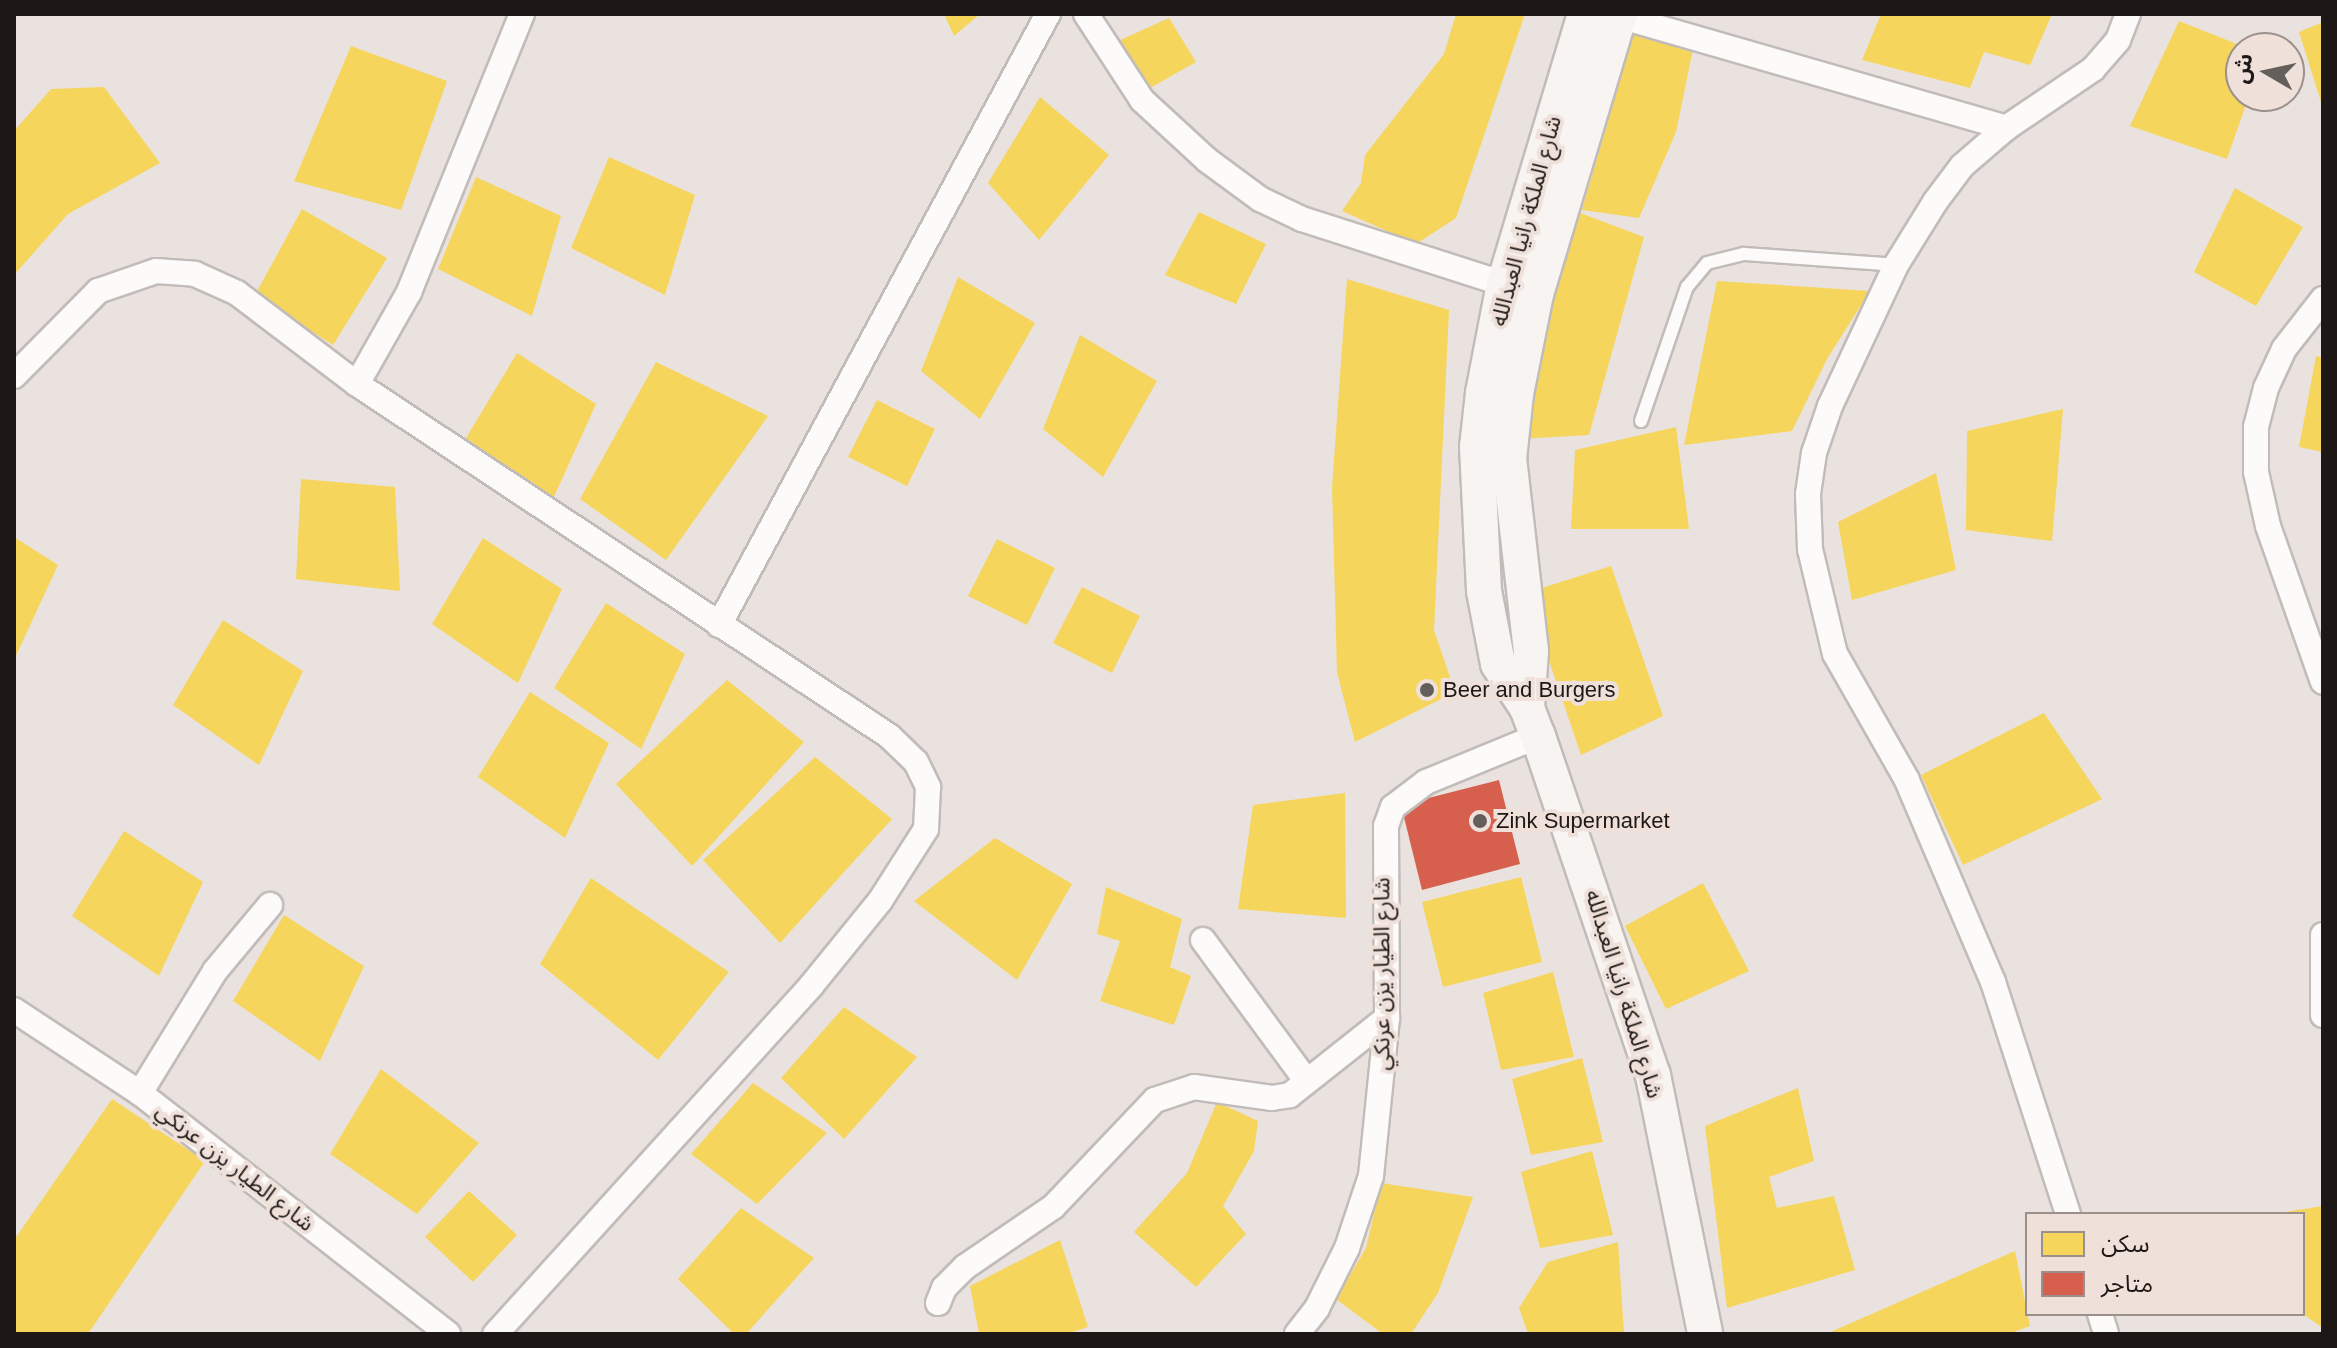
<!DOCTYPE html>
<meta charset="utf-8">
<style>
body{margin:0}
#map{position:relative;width:2337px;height:1348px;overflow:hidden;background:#eae2df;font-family:Arial,"Noto Sans Arabic",sans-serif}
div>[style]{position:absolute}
.homes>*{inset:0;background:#f6d55c}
.shops>*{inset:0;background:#d6604d}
.roads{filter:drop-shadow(2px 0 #c2bcb9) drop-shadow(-2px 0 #c2bcb9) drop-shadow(0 2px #c2bcb9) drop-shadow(0 -2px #c2bcb9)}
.service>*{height:12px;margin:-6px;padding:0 6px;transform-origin:6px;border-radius:6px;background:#fcfbfa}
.minor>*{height:24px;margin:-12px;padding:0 12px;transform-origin:12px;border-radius:12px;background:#fcfbfa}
.secondary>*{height:34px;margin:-17px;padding:0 17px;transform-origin:17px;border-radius:17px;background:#f8f4f2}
.dots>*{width:22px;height:22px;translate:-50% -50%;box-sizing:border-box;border:4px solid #efe0da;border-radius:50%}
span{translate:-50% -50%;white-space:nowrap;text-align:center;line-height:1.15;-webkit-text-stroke:8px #efe0da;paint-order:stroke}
.street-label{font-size:22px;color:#1d1816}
.poi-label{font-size:22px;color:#1d1816}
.left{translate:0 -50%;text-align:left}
.frame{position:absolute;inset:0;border:16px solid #1d1816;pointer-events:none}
.legend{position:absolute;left:2025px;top:1212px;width:280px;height:104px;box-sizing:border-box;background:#efe0da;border:2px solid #9b908c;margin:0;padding:10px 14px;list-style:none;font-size:24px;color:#1d1816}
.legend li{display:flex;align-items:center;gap:16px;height:40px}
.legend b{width:40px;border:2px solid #9b908c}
.north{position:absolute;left:2225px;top:32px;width:80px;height:80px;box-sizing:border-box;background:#efe0da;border:2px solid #9b908c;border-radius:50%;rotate:279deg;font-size:22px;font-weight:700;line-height:32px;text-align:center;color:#1d1816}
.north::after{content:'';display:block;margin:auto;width:28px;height:36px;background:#655f5c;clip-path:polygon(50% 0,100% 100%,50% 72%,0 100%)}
</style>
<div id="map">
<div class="homes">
<i style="clip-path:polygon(944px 14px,980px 14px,954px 36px)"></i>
<i style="clip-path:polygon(1456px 14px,1525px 14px,1456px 218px,1416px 244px,1342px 211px,1361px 183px,1365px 155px,1444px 54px)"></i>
<i style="clip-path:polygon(1881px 14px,2052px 14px,2030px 65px,1984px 52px,1970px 88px,1862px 60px)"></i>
<i style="clip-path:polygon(1169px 18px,1196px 62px,1150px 88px,1116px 42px)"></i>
<i style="clip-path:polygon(2179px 21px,2247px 48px,2241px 48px,2241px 96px,2249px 96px,2227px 159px,2130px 126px)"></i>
<i style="clip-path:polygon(2323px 22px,2323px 105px,2322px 105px,2299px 32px)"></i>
<i style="clip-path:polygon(1635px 29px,1693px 49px,1676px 132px,1639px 218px,1582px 210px)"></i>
<i style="clip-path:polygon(351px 46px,447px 81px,401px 210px,294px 181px)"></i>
<i style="clip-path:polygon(104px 87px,160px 163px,68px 214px,14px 275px,14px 131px,51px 89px)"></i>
<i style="clip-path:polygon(1040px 97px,1109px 155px,1039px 240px,988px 183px)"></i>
<i style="clip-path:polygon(609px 157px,695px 195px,665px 295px,571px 248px)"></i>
<i style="clip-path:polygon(476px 177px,561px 216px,532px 316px,438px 269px)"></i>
<i style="clip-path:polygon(2235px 188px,2303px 227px,2256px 306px,2194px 272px)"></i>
<i style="clip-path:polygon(302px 209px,387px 258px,333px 345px,255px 295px)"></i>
<i style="clip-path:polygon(1575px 211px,1644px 237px,1589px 435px,1521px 439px,1538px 325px)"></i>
<i style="clip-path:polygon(1199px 212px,1266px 244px,1236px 304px,1165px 275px)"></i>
<i style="clip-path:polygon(958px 277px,1035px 323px,980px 419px,921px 371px)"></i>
<i style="clip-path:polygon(1347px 279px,1449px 310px,1434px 630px,1455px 692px,1355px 742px,1337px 672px,1332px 487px)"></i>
<i style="clip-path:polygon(1717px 281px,1870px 291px,1827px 359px,1792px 431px,1684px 445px)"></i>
<i style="clip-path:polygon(1080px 335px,1157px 381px,1103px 477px,1043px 429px)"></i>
<i style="clip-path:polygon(517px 353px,596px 404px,553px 499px,466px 438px)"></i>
<i style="clip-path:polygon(2316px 356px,2323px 358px,2323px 452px,2299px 447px)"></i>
<i style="clip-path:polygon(656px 362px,768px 416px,666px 560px,580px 499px)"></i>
<i style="clip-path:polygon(877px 400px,935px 429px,907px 486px,848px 457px)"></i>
<i style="clip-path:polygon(2063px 409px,2052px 541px,1966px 530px,1967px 431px)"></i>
<i style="clip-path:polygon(1676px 427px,1689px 529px,1571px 529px,1575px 450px)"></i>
<i style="clip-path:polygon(1936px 473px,1956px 570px,1852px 600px,1838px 522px)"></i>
<i style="clip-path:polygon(301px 479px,395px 487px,400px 591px,296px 579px)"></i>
<i style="clip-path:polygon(14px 537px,58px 565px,14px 660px)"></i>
<i style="clip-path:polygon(483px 538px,562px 589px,518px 683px,432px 624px)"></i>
<i style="clip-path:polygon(997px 539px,1055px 568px,1027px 625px,968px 596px)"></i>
<i style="clip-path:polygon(1611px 566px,1663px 716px,1581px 755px,1526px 593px)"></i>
<i style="clip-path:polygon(1082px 587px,1140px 616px,1112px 673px,1053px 643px)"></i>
<i style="clip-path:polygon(606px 603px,685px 654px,641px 749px,554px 688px)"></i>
<i style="clip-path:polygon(223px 620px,303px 671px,259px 765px,173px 705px)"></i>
<i style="clip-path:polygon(727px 680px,804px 742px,692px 866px,616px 784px)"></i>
<i style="clip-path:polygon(530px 692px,609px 743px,565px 838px,478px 777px)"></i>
<i style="clip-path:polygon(2044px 713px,2102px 799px,1963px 865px,1921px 775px)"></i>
<i style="clip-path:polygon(815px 757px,892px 819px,780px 943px,703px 860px)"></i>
<i style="clip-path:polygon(1345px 793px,1346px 918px,1238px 909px,1253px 805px)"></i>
<i style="clip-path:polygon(124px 831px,203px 882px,159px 976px,72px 916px)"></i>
<i style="clip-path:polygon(995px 838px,1072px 884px,1017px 980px,914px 901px)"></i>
<i style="clip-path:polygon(1521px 877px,1542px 962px,1443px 987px,1422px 902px)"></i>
<i style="clip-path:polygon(591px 878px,729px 972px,658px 1060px,540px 964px)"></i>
<i style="clip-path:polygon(1703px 883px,1749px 971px,1666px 1009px,1625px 926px)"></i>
<i style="clip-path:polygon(1106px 887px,1182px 919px,1170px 967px,1191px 976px,1174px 1025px,1100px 1001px,1120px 941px,1097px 934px)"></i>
<i style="clip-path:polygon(284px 915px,364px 966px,320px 1061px,233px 1001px)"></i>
<i style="clip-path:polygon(1553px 972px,1574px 1057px,1501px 1070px,1483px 993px)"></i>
<i style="clip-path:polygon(844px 1007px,917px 1057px,844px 1139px,781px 1078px)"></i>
<i style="clip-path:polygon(1582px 1058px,1603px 1142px,1531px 1155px,1512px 1079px)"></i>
<i style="clip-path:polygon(381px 1069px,479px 1143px,417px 1214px,330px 1154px)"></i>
<i style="clip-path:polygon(753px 1083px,827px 1133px,757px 1204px,691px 1154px)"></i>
<i style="clip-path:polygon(1798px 1088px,1814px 1161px,1769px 1177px,1777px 1208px,1834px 1196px,1855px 1270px,1727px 1308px,1705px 1126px)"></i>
<i style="clip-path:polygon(112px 1099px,205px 1161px,88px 1334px,14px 1334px,14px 1240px)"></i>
<i style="clip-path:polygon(1217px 1102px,1258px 1121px,1254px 1151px,1223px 1206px,1246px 1234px,1196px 1287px,1134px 1232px,1187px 1173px)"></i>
<i style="clip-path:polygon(1592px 1151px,1613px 1235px,1540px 1248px,1521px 1172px)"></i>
<i style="clip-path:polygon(1381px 1183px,1473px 1197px,1438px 1293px,1411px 1334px,1383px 1334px,1336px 1299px,1366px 1248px)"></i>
<i style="clip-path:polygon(469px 1191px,517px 1235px,473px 1282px,425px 1237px)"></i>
<i style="clip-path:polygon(2323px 1206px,2323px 1328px,2303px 1314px,2303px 1214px,2284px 1212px)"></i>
<i style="clip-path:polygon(741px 1208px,814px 1258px,746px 1334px,734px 1334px,678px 1279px)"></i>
<i style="clip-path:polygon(1060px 1240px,1088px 1327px,1066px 1334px,979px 1334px,970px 1286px)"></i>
<i style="clip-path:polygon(1618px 1242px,1624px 1334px,1528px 1334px,1519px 1308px,1548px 1262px)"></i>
<i style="clip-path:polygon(2015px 1251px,2030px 1326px,2008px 1334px,1826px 1334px)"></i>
</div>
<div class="shops">
<i style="clip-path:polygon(1499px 780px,1520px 864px,1422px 890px,1401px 805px)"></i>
</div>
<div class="roads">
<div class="service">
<i style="left:1641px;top:421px;width:142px;rotate:-71.1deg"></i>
<i style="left:1687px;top:287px;width:31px;rotate:-50deg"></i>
<i style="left:1707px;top:263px;width:38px;rotate:-14deg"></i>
<i style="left:1744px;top:254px;width:152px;rotate:4.1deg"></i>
</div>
<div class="minor">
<i style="left:1086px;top:14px;width:103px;rotate:56.9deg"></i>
<i style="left:1142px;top:100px;width:88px;rotate:42.7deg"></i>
<i style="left:1207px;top:160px;width:66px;rotate:36.3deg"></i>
<i style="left:1260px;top:199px;width:47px;rotate:25.5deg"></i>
<i style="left:1302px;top:219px;width:212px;rotate:17.8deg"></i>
<i style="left:1619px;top:16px;width:403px;rotate:16.1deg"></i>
<i style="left:2323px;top:299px;width:63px;rotate:128deg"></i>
<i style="left:2284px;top:349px;width:43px;rotate:114.8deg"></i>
<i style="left:2266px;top:388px;width:40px;rotate:104.4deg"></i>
<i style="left:2256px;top:427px;width:45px;rotate:90deg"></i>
<i style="left:2256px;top:472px;width:55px;rotate:77.5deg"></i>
<i style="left:2268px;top:526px;width:165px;rotate:70.6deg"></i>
<i style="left:14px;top:376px;width:120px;rotate:-45.3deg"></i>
<i style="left:98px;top:291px;width:61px;rotate:-19deg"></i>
<i style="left:156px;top:271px;width:39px;rotate:4deg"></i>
<i style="left:195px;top:274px;width:46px;rotate:24.3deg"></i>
<i style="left:237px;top:293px;width:151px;rotate:37.2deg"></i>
<i style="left:357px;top:384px;width:638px;rotate:33.49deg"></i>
<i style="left:889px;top:736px;width:37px;rotate:44deg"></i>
<i style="left:916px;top:762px;width:28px;rotate:64deg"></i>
<i style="left:928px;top:787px;width:42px;rotate:92.7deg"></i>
<i style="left:926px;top:829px;width:85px;rotate:122.6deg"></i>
<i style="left:880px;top:901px;width:109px;rotate:129.1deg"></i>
<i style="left:811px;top:986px;width:470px;rotate:132.2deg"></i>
<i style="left:357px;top:384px;width:106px;rotate:-60.5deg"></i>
<i style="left:409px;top:292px;width:300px;rotate:-67.9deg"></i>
<i style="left:719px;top:625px;width:694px;rotate:-61.7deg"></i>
<i style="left:2323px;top:935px;width:80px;rotate:90deg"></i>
<i style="left:1203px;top:940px;width:174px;rotate:53.7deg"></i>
<i style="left:14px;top:1010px;width:151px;rotate:33.4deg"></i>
<i style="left:140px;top:1093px;width:391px;rotate:38deg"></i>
<i style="left:140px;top:1093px;width:143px;rotate:-58.4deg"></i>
<i style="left:215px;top:971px;width:86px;rotate:-50.2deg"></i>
<i style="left:2068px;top:1214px;width:244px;rotate:-107.9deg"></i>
<i style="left:1993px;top:982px;width:220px;rotate:-113.1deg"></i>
<i style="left:1907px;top:780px;width:145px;rotate:-119.7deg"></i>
<i style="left:1835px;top:654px;width:108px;rotate:-103.4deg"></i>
<i style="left:1810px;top:549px;width:55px;rotate:-92.1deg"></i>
<i style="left:1808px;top:494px;width:41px;rotate:-81.7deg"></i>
<i style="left:1814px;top:453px;width:50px;rotate:-71.2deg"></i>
<i style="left:1830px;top:406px;width:156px;rotate:-64.9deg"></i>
<i style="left:1896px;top:265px;width:74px;rotate:-58.2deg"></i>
<i style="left:1935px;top:202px;width:45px;rotate:-53.1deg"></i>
<i style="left:1962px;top:166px;width:58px;rotate:-40.8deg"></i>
<i style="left:2006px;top:128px;width:105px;rotate:-34.1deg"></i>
<i style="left:2093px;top:69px;width:38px;rotate:-49deg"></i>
<i style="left:2118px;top:40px;width:28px;rotate:-69deg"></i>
<i style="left:938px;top:1303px;width:16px;rotate:-68deg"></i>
<i style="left:944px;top:1288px;width:30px;rotate:-45deg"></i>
<i style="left:965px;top:1267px;width:107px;rotate:-34.3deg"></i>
<i style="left:1053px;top:1207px;width:148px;rotate:-46.4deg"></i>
<i style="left:1155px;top:1100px;width:41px;rotate:-18.4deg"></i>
<i style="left:1194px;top:1087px;width:79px;rotate:8deg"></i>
<i style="left:1272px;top:1098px;width:18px;rotate:-9deg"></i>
<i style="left:1290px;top:1095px;width:124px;rotate:-38.4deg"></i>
<i style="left:2100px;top:1314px;width:21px;rotate:73deg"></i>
<i style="left:1297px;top:1334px;width:33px;rotate:-52deg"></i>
<i style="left:1317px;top:1308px;width:67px;rotate:-63.4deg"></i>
<i style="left:1347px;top:1248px;width:76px;rotate:-71.6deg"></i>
<i style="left:1371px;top:1176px;width:159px;rotate:-84.2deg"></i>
<i style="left:1387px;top:1018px;width:192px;rotate:-90.3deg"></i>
<i style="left:1386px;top:826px;width:20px;rotate:-70deg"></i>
<i style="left:1393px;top:807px;width:41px;rotate:-37.1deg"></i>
<i style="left:1426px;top:782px;width:121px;rotate:-22.3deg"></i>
</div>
<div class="secondary">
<i style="left:1585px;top:14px;width:282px;rotate:106.7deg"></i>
<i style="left:1504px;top:284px;width:111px;rotate:100.9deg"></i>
<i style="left:1483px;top:393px;width:54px;rotate:96.3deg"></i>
<i style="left:1477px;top:447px;width:144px;rotate:87.2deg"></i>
<i style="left:1484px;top:591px;width:74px;rotate:79.1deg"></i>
<i style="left:1498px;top:664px;width:53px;rotate:56.6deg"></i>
<i style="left:1527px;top:708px;width:30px;rotate:69deg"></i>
<i style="left:1538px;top:736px;width:358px;rotate:71.3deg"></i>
<i style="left:1653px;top:1075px;width:264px;rotate:78.6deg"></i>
<i style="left:1527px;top:708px;width:57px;rotate:-86deg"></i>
<i style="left:1531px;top:651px;width:193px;rotate:-96.5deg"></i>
<i style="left:1509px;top:459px;width:65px;rotate:-83.9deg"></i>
<i style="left:1516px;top:394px;width:102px;rotate:-78.7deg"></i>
<i style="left:1536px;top:294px;width:292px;rotate:-73.3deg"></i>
</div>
</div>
<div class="dots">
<i style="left:1427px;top:690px;background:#655f5c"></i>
<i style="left:1480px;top:821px;background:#655f5c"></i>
</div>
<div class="street-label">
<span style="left:1526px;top:221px;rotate:-75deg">شارع الملكة رانيا العبدالله</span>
<span style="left:1382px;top:974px;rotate:-90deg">شارع الطيار يزن عرنكي</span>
<span style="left:1624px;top:994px;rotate:73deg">شارع الملكة رانيا العبدالله</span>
<span style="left:235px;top:1167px;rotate:38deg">شارع الطيار يزن عرنكي</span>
</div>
<div class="poi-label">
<span class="left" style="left:1443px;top:690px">Beer and Burgers</span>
<span class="left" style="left:1496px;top:821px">Zink Supermarket</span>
</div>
<div class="frame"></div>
<ul class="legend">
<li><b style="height:22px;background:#f6d55c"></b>سكن</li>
<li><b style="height:22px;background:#d6604d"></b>متاجر</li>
</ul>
<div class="north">ش</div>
</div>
